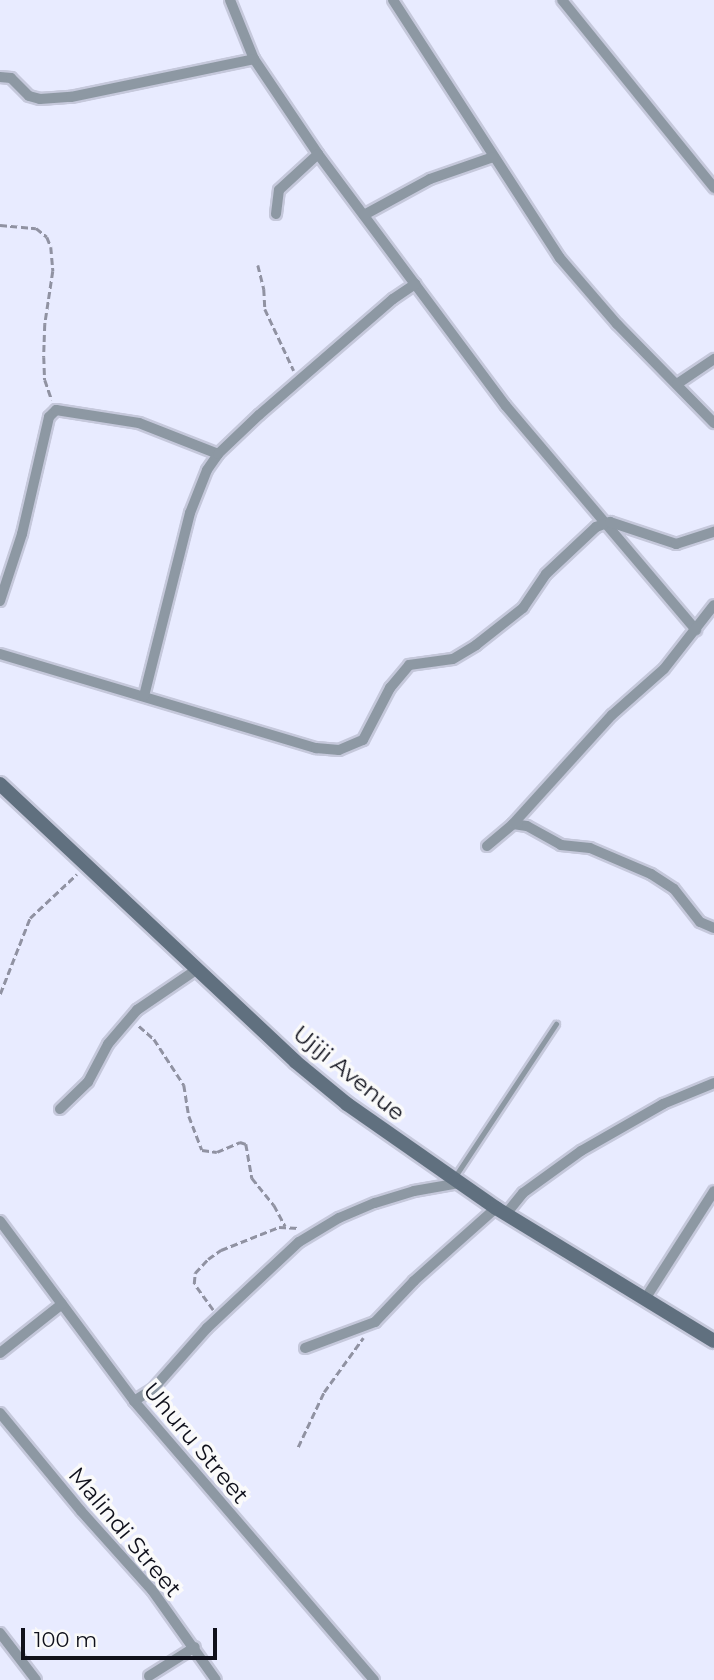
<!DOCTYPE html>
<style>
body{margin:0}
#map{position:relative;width:714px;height:1680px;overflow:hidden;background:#e8ebff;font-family:Montserrat,sans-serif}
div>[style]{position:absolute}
.path>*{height:2.5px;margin-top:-1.25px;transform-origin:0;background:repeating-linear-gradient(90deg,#9092a2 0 7px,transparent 0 10.5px)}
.roads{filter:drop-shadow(2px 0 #c5c8db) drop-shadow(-2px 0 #c5c8db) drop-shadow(0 2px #c5c8db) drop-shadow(0 -2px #c5c8db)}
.lane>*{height:5px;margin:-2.5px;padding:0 2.5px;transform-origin:2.5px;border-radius:2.5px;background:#8d98a3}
.street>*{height:10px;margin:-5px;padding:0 5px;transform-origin:5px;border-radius:5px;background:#8d98a3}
.secondary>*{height:14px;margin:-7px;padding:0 7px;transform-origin:7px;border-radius:7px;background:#60707f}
span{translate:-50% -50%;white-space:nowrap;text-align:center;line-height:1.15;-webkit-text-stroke:7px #fafafa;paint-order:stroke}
.street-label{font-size:23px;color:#0f101b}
.scale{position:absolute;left:21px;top:1628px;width:196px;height:32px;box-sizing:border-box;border:4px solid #0f101b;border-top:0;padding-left:9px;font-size:21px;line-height:24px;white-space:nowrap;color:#0f101b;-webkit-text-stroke:5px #fafafa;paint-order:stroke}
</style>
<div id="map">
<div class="path">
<i style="left:0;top:225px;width:36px;rotate:5deg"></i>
<i style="left:36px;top:228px;width:14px;rotate:39deg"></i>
<i style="left:47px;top:237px;width:11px;rotate:68deg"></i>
<i style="left:51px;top:247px;width:24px;rotate:85deg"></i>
<i style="left:53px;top:271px;width:54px;rotate:98.6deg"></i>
<i style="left:45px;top:324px;width:33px;rotate:92deg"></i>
<i style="left:44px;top:357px;width:23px;rotate:88deg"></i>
<i style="left:45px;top:380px;width:21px;rotate:71deg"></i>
<i style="left:258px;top:265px;width:25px;rotate:76deg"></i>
<i style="left:264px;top:289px;width:20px;rotate:87deg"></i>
<i style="left:265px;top:309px;width:68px;rotate:64.9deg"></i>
<i style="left:0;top:994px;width:82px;rotate:-68.5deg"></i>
<i style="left:30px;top:918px;width:64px;rotate:-43.1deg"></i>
<i style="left:139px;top:1026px;width:20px;rotate:41deg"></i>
<i style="left:154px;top:1039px;width:55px;rotate:56.9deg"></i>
<i style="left:184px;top:1085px;width:31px;rotate:81deg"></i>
<i style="left:189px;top:1116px;width:36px;rotate:69deg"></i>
<i style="left:202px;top:1150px;width:15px;rotate:8deg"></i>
<i style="left:217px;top:1152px;width:25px;rotate:-23deg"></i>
<i style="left:240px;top:1142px;width:6px;rotate:18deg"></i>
<i style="left:246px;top:1144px;width:35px;rotate:80deg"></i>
<i style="left:252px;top:1178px;width:35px;rotate:51deg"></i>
<i style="left:274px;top:1205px;width:24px;rotate:62deg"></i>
<i style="left:213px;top:1310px;width:32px;rotate:-126deg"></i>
<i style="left:194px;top:1284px;width:11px;rotate:-85deg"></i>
<i style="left:195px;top:1273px;width:19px;rotate:-47deg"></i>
<i style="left:208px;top:1259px;width:16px;rotate:-35deg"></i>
<i style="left:221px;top:1250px;width:62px;rotate:-21.6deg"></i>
<i style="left:279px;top:1227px;width:20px;rotate:3deg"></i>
<i style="left:298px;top:1447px;width:61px;rotate:-64.7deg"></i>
<i style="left:324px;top:1392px;width:67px;rotate:-54.2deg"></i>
</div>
<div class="roads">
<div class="lane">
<i style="left:454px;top:1178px;width:185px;rotate:-56.5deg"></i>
</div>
<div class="street">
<i style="left:230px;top:0;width:64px;rotate:67.9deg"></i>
<i style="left:254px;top:59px;width:115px;rotate:56deg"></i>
<i style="left:318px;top:154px;width:314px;rotate:53.3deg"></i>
<i style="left:506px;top:406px;width:294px;rotate:49.7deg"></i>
<i style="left:393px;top:0;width:307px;rotate:57.1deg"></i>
<i style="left:560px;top:258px;width:87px;rotate:49.2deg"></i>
<i style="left:617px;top:324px;width:139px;rotate:45.6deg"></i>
<i style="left:562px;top:0;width:242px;rotate:51deg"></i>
<i style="left:0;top:77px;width:11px;rotate:5deg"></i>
<i style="left:11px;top:78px;width:25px;rotate:45deg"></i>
<i style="left:29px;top:96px;width:11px;rotate:15deg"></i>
<i style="left:40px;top:99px;width:31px;rotate:-4deg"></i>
<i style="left:71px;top:97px;width:187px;rotate:-11.7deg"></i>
<i style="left:276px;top:214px;width:24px;rotate:-83deg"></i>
<i style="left:279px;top:190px;width:53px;rotate:-42.7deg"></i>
<i style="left:364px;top:215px;width:75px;rotate:-28.6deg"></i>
<i style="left:430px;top:179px;width:67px;rotate:-19.2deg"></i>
<i style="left:677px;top:384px;width:45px;rotate:-34deg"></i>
<i style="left:0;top:601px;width:71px;rotate:-71.8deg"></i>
<i style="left:22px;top:534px;width:120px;rotate:-77deg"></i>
<i style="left:49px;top:417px;width:10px;rotate:-45deg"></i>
<i style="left:56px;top:410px;width:84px;rotate:8.9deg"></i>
<i style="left:139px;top:423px;width:85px;rotate:21.4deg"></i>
<i style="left:0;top:654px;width:330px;rotate:16.6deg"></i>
<i style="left:316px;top:748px;width:23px;rotate:5deg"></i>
<i style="left:339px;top:750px;width:26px;rotate:-23deg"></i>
<i style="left:363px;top:740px;width:59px;rotate:-62.6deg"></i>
<i style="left:390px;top:688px;width:30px;rotate:-50deg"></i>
<i style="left:409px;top:665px;width:44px;rotate:-7.8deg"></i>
<i style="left:453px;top:659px;width:27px;rotate:-31deg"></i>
<i style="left:476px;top:645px;width:60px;rotate:-38.2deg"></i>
<i style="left:523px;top:608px;width:41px;rotate:-55.9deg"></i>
<i style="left:546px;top:574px;width:69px;rotate:-43.2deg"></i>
<i style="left:596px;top:527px;width:15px;rotate:-20deg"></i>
<i style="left:610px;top:522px;width:70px;rotate:18.4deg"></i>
<i style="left:676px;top:544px;width:40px;rotate:-18deg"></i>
<i style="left:144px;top:696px;width:189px;rotate:-75.9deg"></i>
<i style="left:190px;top:513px;width:46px;rotate:-68.4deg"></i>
<i style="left:207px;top:470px;width:19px;rotate:-55deg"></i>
<i style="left:218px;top:454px;width:57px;rotate:-43.6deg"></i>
<i style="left:259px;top:415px;width:177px;rotate:-40.9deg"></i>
<i style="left:393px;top:299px;width:27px;rotate:-34deg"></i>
<i style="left:513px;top:824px;width:14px;rotate:8deg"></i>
<i style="left:527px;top:826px;width:39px;rotate:29deg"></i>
<i style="left:561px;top:845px;width:29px;rotate:6deg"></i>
<i style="left:590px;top:848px;width:66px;rotate:23.1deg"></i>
<i style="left:651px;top:874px;width:27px;rotate:33deg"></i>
<i style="left:674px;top:889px;width:42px;rotate:51.8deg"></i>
<i style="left:700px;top:922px;width:15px;rotate:23deg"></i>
<i style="left:487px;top:846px;width:34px;rotate:-40deg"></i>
<i style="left:513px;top:824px;width:147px;rotate:-47.8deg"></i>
<i style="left:612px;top:715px;width:69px;rotate:-41.5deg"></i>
<i style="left:664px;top:669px;width:81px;rotate:-52deg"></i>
<i style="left:60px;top:1109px;width:39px;rotate:-44deg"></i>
<i style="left:88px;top:1082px;width:43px;rotate:-62.2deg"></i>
<i style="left:108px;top:1044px;width:45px;rotate:-49.5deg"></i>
<i style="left:137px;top:1010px;width:71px;rotate:-34.1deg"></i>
<i style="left:506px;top:1214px;width:27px;rotate:-51deg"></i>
<i style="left:523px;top:1193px;width:72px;rotate:-35.9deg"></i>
<i style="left:581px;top:1151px;width:95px;rotate:-29.8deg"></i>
<i style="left:663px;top:1104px;width:55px;rotate:-22.4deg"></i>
<i style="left:0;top:1221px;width:224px;rotate:53.3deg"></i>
<i style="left:134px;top:1401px;width:368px;rotate:49.3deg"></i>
<i style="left:645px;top:1299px;width:128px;rotate:-57.4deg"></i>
<i style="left:305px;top:1348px;width:75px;rotate:-20.4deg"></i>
<i style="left:375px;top:1322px;width:57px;rotate:-46.4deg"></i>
<i style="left:414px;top:1281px;width:110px;rotate:-41.7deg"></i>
<i style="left:0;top:1353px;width:79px;rotate:-38.3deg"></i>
<i style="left:134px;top:1401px;width:22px;rotate:-32deg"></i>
<i style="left:153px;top:1389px;width:81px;rotate:-48.5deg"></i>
<i style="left:207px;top:1328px;width:126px;rotate:-43.1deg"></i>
<i style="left:299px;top:1242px;width:47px;rotate:-31deg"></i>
<i style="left:339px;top:1218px;width:39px;rotate:-23deg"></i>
<i style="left:375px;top:1203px;width:41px;rotate:-17.1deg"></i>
<i style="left:414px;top:1191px;width:47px;rotate:-9.9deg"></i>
<i style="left:0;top:1413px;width:127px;rotate:50.4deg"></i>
<i style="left:81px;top:1511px;width:106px;rotate:48.1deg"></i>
<i style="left:152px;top:1590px;width:110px;rotate:54.6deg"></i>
<i style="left:0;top:1633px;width:59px;rotate:52.5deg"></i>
<i style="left:149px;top:1676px;width:54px;rotate:-32.2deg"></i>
</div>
<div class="secondary">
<i style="left:0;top:784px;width:406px;rotate:43.2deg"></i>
<i style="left:296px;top:1062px;width:66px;rotate:39.5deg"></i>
<i style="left:347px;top:1104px;width:182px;rotate:34.9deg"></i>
<i style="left:496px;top:1208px;width:255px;rotate:31.4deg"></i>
</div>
</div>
<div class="street-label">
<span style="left:349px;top:1073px;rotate:39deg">Ujiji Avenue</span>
<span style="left:196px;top:1443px;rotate:50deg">Uhuru Street</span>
<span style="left:125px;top:1532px;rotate:50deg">Malindi Street</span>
</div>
<div class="scale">100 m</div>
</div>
